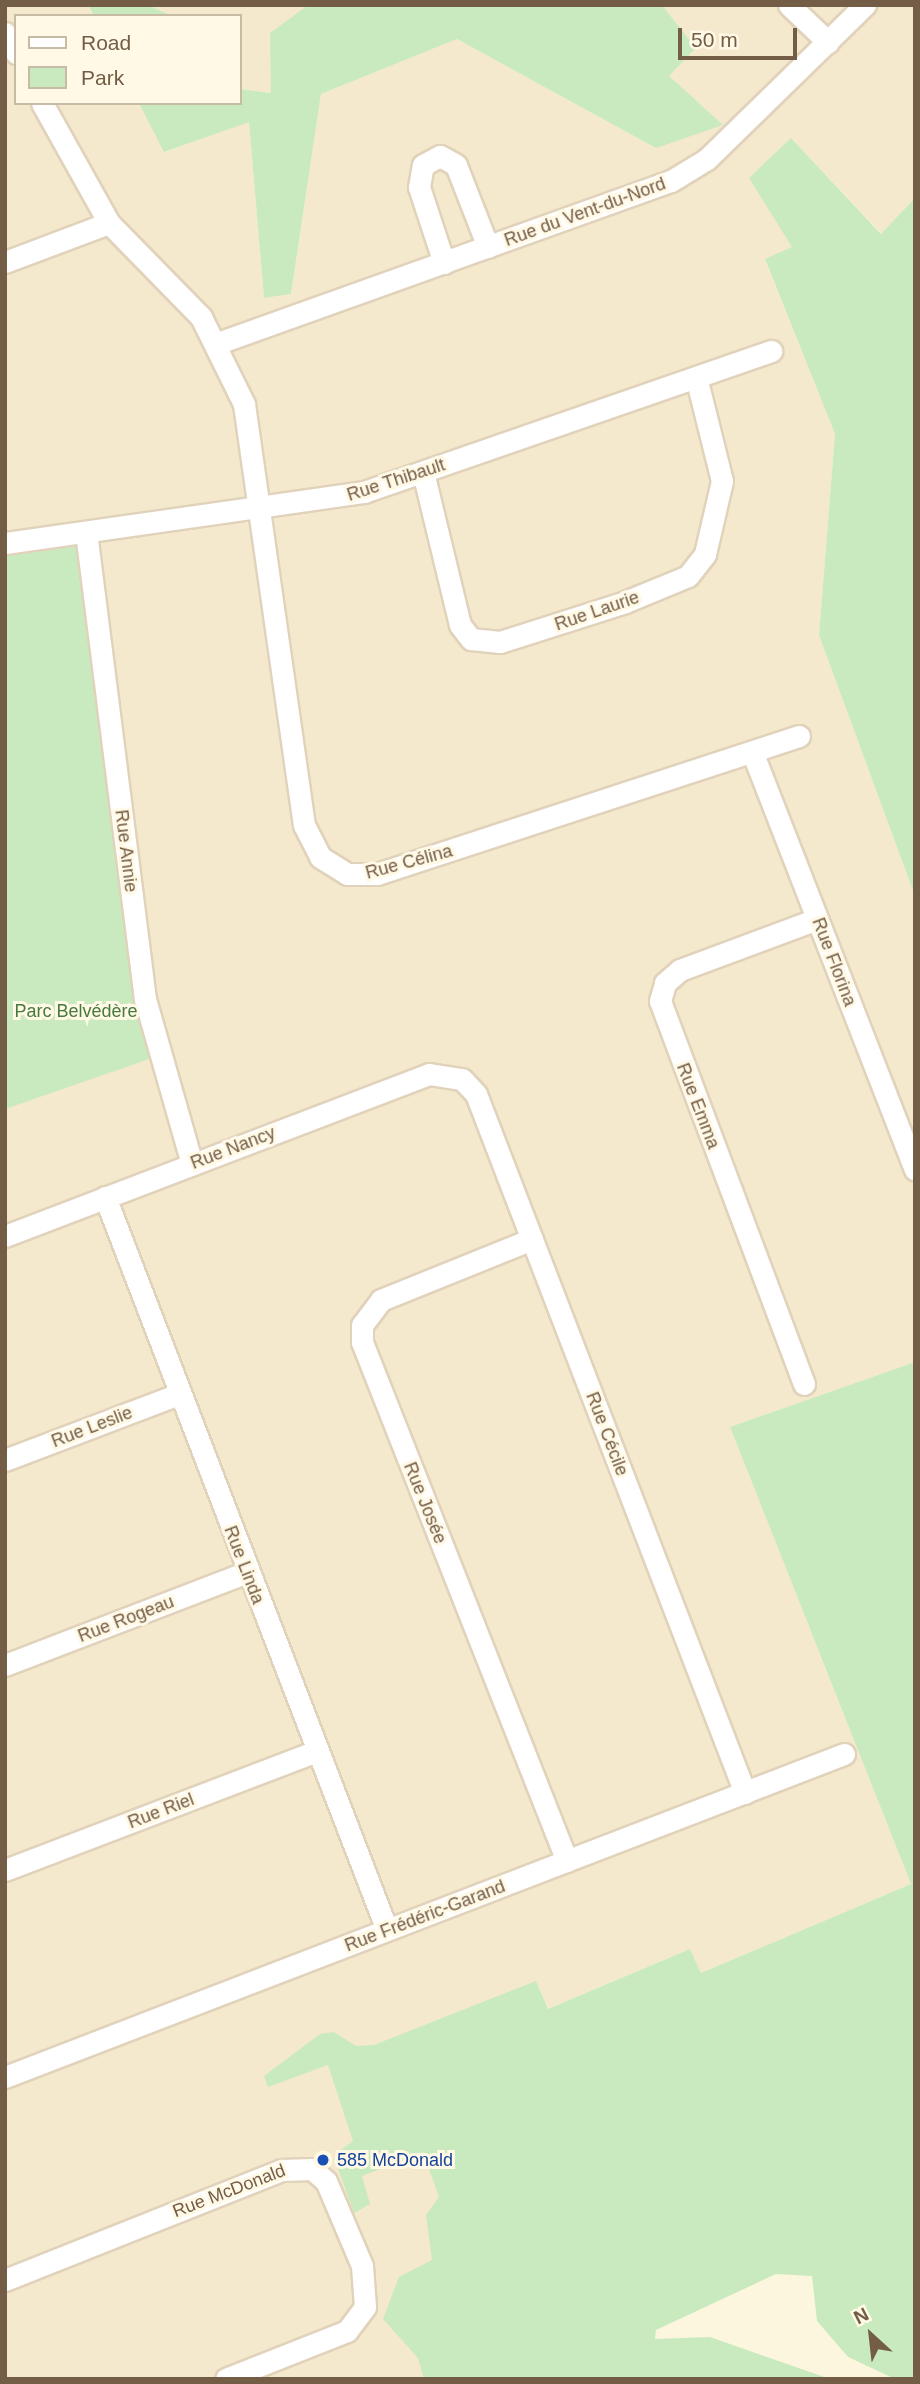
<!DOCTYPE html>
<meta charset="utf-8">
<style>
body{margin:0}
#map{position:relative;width:920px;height:2384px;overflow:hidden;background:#fdf6df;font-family:Arial,sans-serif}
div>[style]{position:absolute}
.residential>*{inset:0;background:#f4e8cd}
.green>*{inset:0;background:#c9eabe}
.roads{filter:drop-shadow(2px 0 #e1d2bb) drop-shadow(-2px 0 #e1d2bb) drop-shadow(0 2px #e1d2bb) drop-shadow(0 -2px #e1d2bb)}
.minor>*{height:21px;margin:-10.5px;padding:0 10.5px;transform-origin:10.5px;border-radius:10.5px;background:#fff}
.dots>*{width:19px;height:19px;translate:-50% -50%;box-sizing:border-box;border:4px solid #fff9e6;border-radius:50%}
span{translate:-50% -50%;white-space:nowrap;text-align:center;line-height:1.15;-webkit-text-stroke:6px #fff9e6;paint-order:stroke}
.street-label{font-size:18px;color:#745d46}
.park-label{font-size:18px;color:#477a3e}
.transit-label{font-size:18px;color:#164399}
.left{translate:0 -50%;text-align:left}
.frame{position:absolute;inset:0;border:7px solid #745d46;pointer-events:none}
.legend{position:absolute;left:14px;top:14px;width:228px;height:91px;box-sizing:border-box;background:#fff9e6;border:2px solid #c7bba6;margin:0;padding:9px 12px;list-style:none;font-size:21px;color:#745d46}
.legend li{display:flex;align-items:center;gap:14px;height:35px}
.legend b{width:35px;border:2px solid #c7bba6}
.north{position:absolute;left:836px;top:2300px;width:70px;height:70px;-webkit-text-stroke:5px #fff9e6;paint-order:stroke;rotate:333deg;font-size:19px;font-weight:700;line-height:28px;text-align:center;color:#745d46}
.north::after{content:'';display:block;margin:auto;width:24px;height:32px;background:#745d46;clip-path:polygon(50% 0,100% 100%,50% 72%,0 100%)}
.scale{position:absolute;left:678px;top:28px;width:119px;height:32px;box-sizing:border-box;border:4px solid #745d46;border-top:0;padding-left:9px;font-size:21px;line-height:24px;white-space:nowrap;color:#745d46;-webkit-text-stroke:5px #fff9e6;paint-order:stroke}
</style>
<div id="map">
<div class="residential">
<i style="clip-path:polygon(5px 5px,88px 5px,94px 16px,16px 16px,16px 103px,139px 103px,165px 152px,249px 121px,264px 298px,291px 294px,321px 94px,457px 39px,656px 148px,669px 76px,696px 48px,662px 5px,915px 5px,915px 198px,882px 234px,791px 138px,793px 248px,765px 260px,835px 434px,819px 635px,915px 896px,915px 1362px,730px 1427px,911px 1884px,701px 1973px,690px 1949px,548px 2009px,536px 1981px,496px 2379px,5px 2379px)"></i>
<i style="clip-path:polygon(148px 5px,308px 5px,270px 33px,272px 93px,240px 89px,240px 16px,172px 16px)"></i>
</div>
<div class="green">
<i style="clip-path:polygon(88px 5px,148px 5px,172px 16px,94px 16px)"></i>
<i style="clip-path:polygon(308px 5px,662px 5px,696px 48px,669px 76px,723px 125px,656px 148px,457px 39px,321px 94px,291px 294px,264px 298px,249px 122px,164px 152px,139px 103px,240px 103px,240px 89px,271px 93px,270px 33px)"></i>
<i style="clip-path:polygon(791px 138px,881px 234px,915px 198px,915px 896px,819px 635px,835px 434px,765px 259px,792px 247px,749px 178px)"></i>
<i style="clip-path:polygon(86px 532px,158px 1056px,5px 1109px,5px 543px)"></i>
<i style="clip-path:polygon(915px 1362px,915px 2379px,895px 2379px,848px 2357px,817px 2321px,812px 2276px,776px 2274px,656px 2330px,655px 2339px,710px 2337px,830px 2379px,424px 2379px,418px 2358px,383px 2319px,399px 2277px,432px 2260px,426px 2215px,439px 2197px,423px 2152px,362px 2176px,370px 2204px,354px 2213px,336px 2163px,338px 2152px,353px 2141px,328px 2065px,268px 2087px,264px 2076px,320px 2034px,334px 2032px,356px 2046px,374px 2045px,536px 1981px,548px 2009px,690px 1949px,701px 1973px,911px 1884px,730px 1427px)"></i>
</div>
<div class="roads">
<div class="minor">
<i style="left:789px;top:5px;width:54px;rotate:43.5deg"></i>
<i style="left:5px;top:33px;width:23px;rotate:61deg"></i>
<i style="left:42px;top:103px;width:137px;rotate:60.8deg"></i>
<i style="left:109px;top:223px;width:132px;rotate:45.6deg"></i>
<i style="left:201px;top:317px;width:97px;rotate:63.7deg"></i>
<i style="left:244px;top:404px;width:425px;rotate:81.9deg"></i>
<i style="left:304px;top:825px;width:36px;rotate:63deg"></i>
<i style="left:320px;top:857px;width:32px;rotate:32deg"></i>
<i style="left:347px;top:874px;width:30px"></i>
<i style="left:377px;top:874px;width:444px;rotate:-18.1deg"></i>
<i style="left:5px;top:262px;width:111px;rotate:-20.6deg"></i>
<i style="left:444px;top:263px;width:80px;rotate:-108.2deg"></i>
<i style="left:419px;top:187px;width:22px;rotate:-80deg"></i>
<i style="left:423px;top:165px;width:19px;rotate:-28deg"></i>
<i style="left:440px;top:156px;width:18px;rotate:29deg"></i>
<i style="left:456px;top:165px;width:88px;rotate:68.7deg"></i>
<i style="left:218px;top:343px;width:481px;rotate:-19.7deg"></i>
<i style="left:671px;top:181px;width:42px;rotate:-31.4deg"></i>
<i style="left:707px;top:159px;width:221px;rotate:-44.3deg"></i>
<i style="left:423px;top:472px;width:157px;rotate:76.4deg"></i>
<i style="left:460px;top:625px;width:18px;rotate:52deg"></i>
<i style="left:471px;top:639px;width:29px;rotate:6deg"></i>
<i style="left:500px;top:642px;width:131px;rotate:-17.7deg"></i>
<i style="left:625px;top:602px;width:68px;rotate:-22.4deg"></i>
<i style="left:688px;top:576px;width:28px;rotate:-52deg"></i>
<i style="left:705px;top:554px;width:75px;rotate:-76.9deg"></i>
<i style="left:722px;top:481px;width:107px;rotate:-104deg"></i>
<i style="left:86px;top:532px;width:471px;rotate:82.8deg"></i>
<i style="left:145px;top:999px;width:172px;rotate:74.1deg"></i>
<i style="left:5px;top:543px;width:363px;rotate:-8.1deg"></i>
<i style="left:364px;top:492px;width:431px;rotate:-19.1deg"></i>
<i style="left:753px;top:754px;width:446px;rotate:68.7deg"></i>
<i style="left:105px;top:1197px;width:785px;rotate:68.96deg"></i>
<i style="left:5px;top:1236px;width:454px;rotate:-20.9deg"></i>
<i style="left:429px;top:1074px;width:33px;rotate:9deg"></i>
<i style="left:462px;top:1079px;width:21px;rotate:47deg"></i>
<i style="left:476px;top:1094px;width:749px;rotate:68.95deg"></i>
<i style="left:532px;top:1239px;width:163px;rotate:158deg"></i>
<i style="left:381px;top:1300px;width:31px;rotate:127deg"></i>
<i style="left:362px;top:1325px;width:17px;rotate:90deg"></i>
<i style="left:362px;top:1342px;width:558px;rotate:68.45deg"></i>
<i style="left:804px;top:1384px;width:409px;rotate:-110.6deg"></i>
<i style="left:660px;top:1001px;width:19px;rotate:-74deg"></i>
<i style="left:665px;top:983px;width:20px;rotate:-41deg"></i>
<i style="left:680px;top:970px;width:146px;rotate:-20.4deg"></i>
<i style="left:5px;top:1460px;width:186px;rotate:-20.8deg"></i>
<i style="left:5px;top:1665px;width:259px;rotate:-21deg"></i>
<i style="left:5px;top:1870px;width:334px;rotate:-20.9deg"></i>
<i style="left:5px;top:2077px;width:899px;rotate:-21.06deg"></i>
<i style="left:5px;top:2280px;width:297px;rotate:-21.7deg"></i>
<i style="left:281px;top:2170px;width:31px;rotate:-2deg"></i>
<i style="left:312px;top:2169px;width:18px;rotate:41deg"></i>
<i style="left:326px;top:2181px;width:92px;rotate:67deg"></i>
<i style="left:362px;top:2266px;width:41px;rotate:85.8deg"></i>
<i style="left:365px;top:2307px;width:30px;rotate:127deg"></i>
<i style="left:347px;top:2331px;width:130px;rotate:158.4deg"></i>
</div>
</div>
<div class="dots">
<i style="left:323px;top:2160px;background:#1a4fb4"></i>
</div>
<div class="street-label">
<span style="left:585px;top:212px;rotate:-20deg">Rue du Vent-du-Nord</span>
<span style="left:396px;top:480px;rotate:-18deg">Rue Thibault</span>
<span style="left:597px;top:611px;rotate:-19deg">Rue Laurie</span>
<span style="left:126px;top:851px;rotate:83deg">Rue Annie</span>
<span style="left:409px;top:862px;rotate:-15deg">Rue Célina</span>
<span style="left:834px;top:962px;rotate:69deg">Rue Florina</span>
<span style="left:698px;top:1106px;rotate:69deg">Rue Emma</span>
<span style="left:233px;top:1148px;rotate:-21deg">Rue Nancy</span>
<span style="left:92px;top:1427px;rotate:-21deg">Rue Leslie</span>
<span style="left:607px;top:1434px;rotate:69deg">Rue Cécile</span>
<span style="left:425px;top:1503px;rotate:68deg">Rue Josée</span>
<span style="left:244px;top:1565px;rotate:69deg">Rue Linda</span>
<span style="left:126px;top:1619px;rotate:-21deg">Rue Rogeau</span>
<span style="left:161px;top:1811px;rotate:-21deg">Rue Riel</span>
<span style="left:425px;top:1916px;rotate:-21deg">Rue Frédéric-Garand</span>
<span style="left:229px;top:2191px;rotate:-21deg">Rue McDonald</span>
</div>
<div class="park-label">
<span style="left:76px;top:1011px">Parc Belvédère</span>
</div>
<div class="transit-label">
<span class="left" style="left:337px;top:2160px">585 McDonald</span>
</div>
<div class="frame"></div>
<ul class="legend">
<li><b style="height:9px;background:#fff"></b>Road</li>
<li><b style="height:19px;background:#c9eabe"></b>Park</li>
</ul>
<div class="north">N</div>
<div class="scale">50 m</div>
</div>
